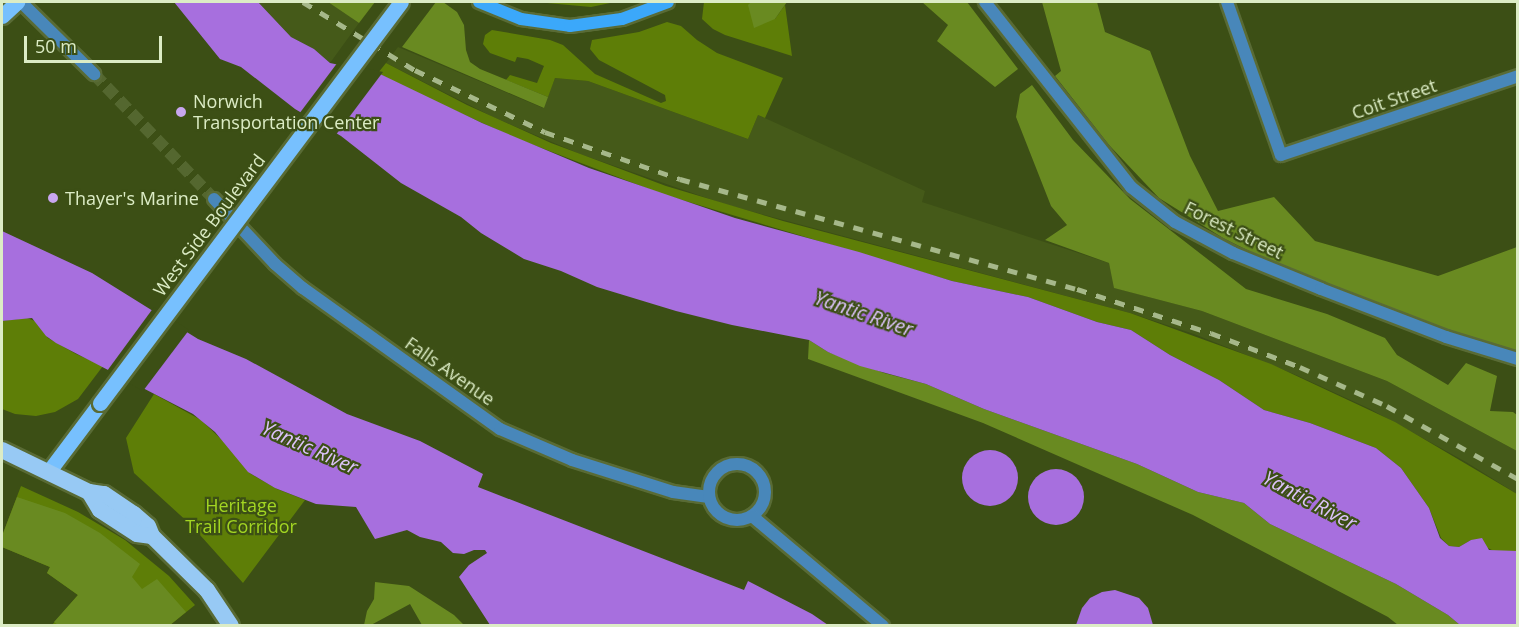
<!DOCTYPE html>
<style>
body{margin:0}
#map{position:relative;width:1519px;height:627px;overflow:hidden;background:#3c4f15;font-family:"Open Sans",sans-serif}
div>[style]{position:absolute}
.built>*{inset:0;background:#455a19}
.green>*{inset:0;background:#5e7e07}
.forest>*{inset:0;background:#698a21}
.water>*{inset:0;background:#a76fde}
.round{border-radius:50%}
.pier>*{inset:0;background:#3c4f15}
.minor-tunnel>*{height:12px;margin-top:-6px;transform-origin:0;background:repeating-linear-gradient(90deg,#54672f 0 12px,transparent 0 18px)}
.roads{filter:drop-shadow(2px 0 #596b35) drop-shadow(-2px 0 #596b35) drop-shadow(0 2px #596b35) drop-shadow(0 -2px #596b35)}
.minor>*{height:12px;margin:-6px;padding:0 6px;transform-origin:6px;border-radius:6px;background:#4887ba}
.minor>.ring{margin:-6px;padding:0;box-sizing:content-box;background:none;border:12px solid #4887ba;border-radius:50%}
.secondary>*{height:12px;margin:-6px;padding:0 6px;transform-origin:6px;border-radius:6px;background:#3ba8fa}
.primary>*{height:15px;margin:-7.5px;padding:0 7.5px;transform-origin:7.5px;border-radius:7.5px;background:#77c0fe}
.trunk>*{height:16px;margin:-8px;padding:0 8px;transform-origin:8px;border-radius:8px;background:#97c9f4}
.rail>*{height:4.5px;margin-top:-2.25px;transform-origin:0;background:repeating-linear-gradient(90deg,#a6b88a 0 10px,transparent 0 20px)}
.bridges{filter:drop-shadow(2px 0 #596b35) drop-shadow(-2px 0 #596b35) drop-shadow(0 2px #596b35) drop-shadow(0 -2px #596b35)}
.primary-bridge>*{height:15px;margin:-7.5px;padding:0 7.5px;transform-origin:7.5px;border-radius:7.5px;background:#77c0fe}
.dots>*{width:16px;height:16px;translate:-50% -50%;box-sizing:border-box;border:3px solid #3c4f15;border-radius:50%}
span{translate:-50% -50%;white-space:nowrap;text-align:center;line-height:1.15;-webkit-text-stroke:4.5px #3c4f15;paint-order:stroke}
.street-label{font-size:18px;color:#dcecc5}
.poi-label{font-size:18px;color:#dcecc5}
.left{translate:0 -50%;text-align:left}
.park-label{font-size:18px;color:#a3d622}
.water-label{font-size:20px;color:#dcc3f9;font-style:italic}
.frame{position:absolute;inset:0;border:3px solid #dcecc5;pointer-events:none}
.scale{position:absolute;left:24px;top:36px;width:138px;height:27px;box-sizing:border-box;border:3px solid #dcecc5;border-top:0;padding-left:8px;font-size:18px;line-height:21px;white-space:nowrap;color:#dcecc5;-webkit-text-stroke:4px #3c4f15;paint-order:stroke}
</style>
<div id="map">
<div class="built">
<i style="clip-path:polygon(258px 2px,328px 2px,359px 23px,330px 63px,314px 49px,291px 37px)"></i>
<i style="clip-path:polygon(398px 47px,543px 108px,555px 78px,588px 81px,748px 139px,758px 115px,925px 191px,922px 202px,1109px 263px,1115px 288px,1202px 311px,1387px 381px,1517px 451px,1517px 494px,1466px 462px,1370px 409px,1296px 375px,1194px 334px,1130px 313px,724px 204px,580px 154px,495px 118px,386px 63px)"></i>
</div>
<div class="green">
<i style="clip-path:polygon(536px 2px,615px 2px,591px 7px)"></i>
<i style="clip-path:polygon(704px 2px,751px 2px,749px 5px,775px 19px,785px 5px,792px 56px,725px 35px,713px 29px,702px 19px)"></i>
<i style="clip-path:polygon(667px 22px,681px 26px,697px 40px,717px 53px,783px 78px,765px 118px,758px 115px,748px 139px,588px 81px,555px 78px,548px 97px,506px 80px,510px 75px,537px 83px,544px 66px,528px 59px,517px 57px,515px 62px,490px 53px,483px 44px,485px 35px,492px 30px,550px 40px,563px 45px,595px 74px,661px 103px,666px 101px,665px 95px,599px 60px,590px 49px,592px 40px,639px 32px)"></i>
<i style="clip-path:polygon(386px 63px,467px 105px,551px 143px,666px 186px,783px 221px,1130px 313px,1271px 364px,1395px 422px,1517px 494px,1517px 551px,1496px 552px,1471px 540px,1459px 547px,1449px 546px,1441px 538px,1429px 508px,1401px 468px,1376px 448px,1310px 423px,1264px 410px,1219px 380px,1170px 355px,1131px 330px,1097px 322px,1028px 297px,952px 281px,662px 194px,518px 139px,412px 91px,378px 73px)"></i>
<i style="clip-path:polygon(27px 318px,35px 321px,48px 338px,76px 354px,103px 366px,78px 399px,55px 412px,36px 416px,15px 414px,2px 409px,2px 321px)"></i>
<i style="clip-path:polygon(154px 394px,201px 420px,223px 441px,251px 474px,277px 489px,305px 500px,243px 583px,191px 525px,134px 473px,126px 438px)"></i>
<i style="clip-path:polygon(21px 486px,78px 512px,125px 540px,169px 576px,195px 605px,170px 625px,52px 625px,78px 595px,47px 573px,50px 567px,2px 547px,2px 536px)"></i>
</div>
<div class="forest">
<i style="clip-path:polygon(328px 2px,375px 2px,359px 23px)"></i>
<i style="clip-path:polygon(436px 2px,443px 2px,457px 12px,464px 25px,466px 50px,470px 62px,480px 69px,548px 97px,544px 108px,402px 47px)"></i>
<i style="clip-path:polygon(751px 2px,787px 2px,775px 19px,754px 28px,748px 5px)"></i>
<i style="clip-path:polygon(922px 2px,967px 2px,1018px 69px,995px 87px,937px 41px,948px 25px)"></i>
<i style="clip-path:polygon(1042px 2px,1097px 2px,1105px 32px,1150px 51px,1190px 156px,1218px 211px,1274px 197px,1315px 241px,1438px 276px,1517px 247px,1517px 352px,1409px 318px,1279px 266px,1223px 238px,1159px 198px,1109px 145px,1055px 76px,1061px 71px)"></i>
<i style="clip-path:polygon(1032px 85px,1073px 140px,1130px 199px,1246px 289px,1327px 314px,1385px 338px,1397px 355px,1448px 385px,1466px 363px,1497px 376px,1490px 411px,1513px 412px,1517px 415px,1517px 451px,1387px 381px,1202px 311px,1114px 288px,1109px 263px,1045px 240px,1067px 225px,1051px 206px,1016px 117px,1020px 94px)"></i>
<i style="clip-path:polygon(809px 340px,828px 352px,884px 373px,926px 384px,984px 409px,1137px 464px,1198px 492px,1244px 503px,1270px 524px,1396px 584px,1448px 615px,1460px 625px,1398px 625px,1388px 617px,1193px 515px,983px 423px,808px 359px)"></i>
<i style="clip-path:polygon(17px 497px,65px 513px,100px 533px,140px 564px,132px 577px,142px 589px,157px 579px,186px 612px,170px 625px,58px 625px,54px 622px,78px 595px,47px 573px,50px 567px,2px 547px,2px 536px)"></i>
<i style="clip-path:polygon(375px 582px,409px 586px,454px 615px,464px 625px,422px 625px,410px 604px,371px 625px,364px 625px,367px 611px,374px 599px)"></i>
</div>
<div class="water">
<i style="clip-path:polygon(174px 2px,258px 2px,291px 37px,314px 49px,330px 63px,378px 73px,482px 123px,589px 168px,735px 218px,859px 252px,952px 281px,1028px 297px,1097px 322px,1131px 330px,1170px 355px,1219px 380px,1264px 410px,1310px 423px,1376px 448px,1401px 468px,1429px 508px,1440px 538px,1449px 546px,1459px 547px,1471px 540px,1482px 538px,1489px 550px,1517px 551px,1517px 625px,1460px 625px,1448px 615px,1396px 584px,1270px 524px,1244px 503px,1198px 492px,1137px 464px,984px 409px,926px 384px,860px 366px,828px 352px,809px 340px,732px 325px,676px 311px,597px 287px,561px 271px,524px 259px,481px 233px,461px 217px,401px 183px,341px 136px,295px 109px,241px 67px,220px 59px)"></i>
<i style="clip-path:polygon(2px 231px,92px 273px,198px 339px,246px 359px,347px 414px,420px 441px,483px 474px,478px 487px,744px 590px,748px 581px,812px 614px,828px 625px,490px 625px,459px 577px,469px 565px,487px 553px,485px 550px,474px 550px,464px 554px,453px 553px,441px 542px,420px 537px,407px 530px,375px 539px,356px 507px,316px 504px,275px 488px,248px 472px,215px 432px,193px 414px,56px 343px,46px 336px,32px 318px,2px 321px)"></i>
<i class="round" style="left:962px;top:450px;width:56px;height:56px"></i>
<i class="round" style="left:1028px;top:469px;width:56px;height:56px"></i>
<i style="clip-path:polygon(1115px 590px,1139px 598px,1148px 608px,1153px 625px,1076px 625px,1082px 608px,1090px 598px,1102px 592px)"></i>
</div>
<div class="pier">
<i style="clip-path:polygon(338px 62px,383px 72px,335px 136px,299px 114px)"></i>
<i style="clip-path:polygon(154px 307px,189px 330px,143px 391px,107px 371px)"></i>
</div>
<div class="minor-tunnel">
<i style="left:94px;top:74px;width:173px;rotate:46.2deg"></i>
</div>
<div class="roads">
<div class="minor">
<i style="left:21px;top:2px;width:103px;rotate:44.6deg"></i>
<i style="left:985px;top:2px;width:236px;rotate:51.7deg"></i>
<i style="left:1131px;top:187px;width:56px;rotate:38.5deg"></i>
<i style="left:1175px;top:222px;width:66px;rotate:28.1deg"></i>
<i style="left:1233px;top:253px;width:95px;rotate:22.2deg"></i>
<i style="left:1321px;top:289px;width:134px;rotate:21deg"></i>
<i style="left:1446px;top:337px;width:75px;rotate:17deg"></i>
<i style="left:1227px;top:2px;width:162px;rotate:70.6deg"></i>
<i style="left:1281px;top:155px;width:250px;rotate:-18.4deg"></i>
<i style="left:214px;top:199px;width:89px;rotate:46.8deg"></i>
<i style="left:275px;top:264px;width:37px;rotate:41deg"></i>
<i style="left:303px;top:288px;width:242px;rotate:35.6deg"></i>
<i style="left:500px;top:429px;width:78px;rotate:23.3deg"></i>
<i style="left:572px;top:460px;width:106px;rotate:17.6deg"></i>
<i style="left:673px;top:492px;width:36px;rotate:8deg"></i>
<i class="ring" style="left:709px;top:464px;width:44px;height:44px"></i>
<i style="left:752px;top:516px;width:171px;rotate:40deg"></i>
</div>
<div class="secondary">
<i style="left:479px;top:2px;width:45px;rotate:22deg"></i>
<i style="left:521px;top:19px;width:49px;rotate:8.1deg"></i>
<i style="left:570px;top:26px;width:52px;rotate:-7.7deg"></i>
<i style="left:622px;top:19px;width:49px;rotate:-20.3deg"></i>
</div>
<div class="primary">
<i style="left:2px;top:16px;width:21px;rotate:-43deg"></i>
<i style="left:49px;top:471px;width:85px;rotate:-53.1deg"></i>
</div>
<div class="trunk">
<i style="left:2px;top:450px;width:97px;rotate:25.8deg"></i>
<i style="left:89px;top:492px;width:15px;rotate:8deg"></i>
<i style="left:104px;top:494px;width:36px;rotate:34deg"></i>
<i style="left:134px;top:514px;width:18px;rotate:41deg"></i>
<i style="left:148px;top:526px;width:11px;rotate:68deg"></i>
<i style="left:152px;top:536px;width:77px;rotate:44.5deg"></i>
<i style="left:207px;top:590px;width:43px;rotate:56.3deg"></i>
<i style="left:89px;top:492px;width:21px;rotate:59deg"></i>
<i style="left:100px;top:510px;width:44px;rotate:33deg"></i>
<i style="left:137px;top:534px;width:15px;rotate:8deg"></i>
</div>
</div>
<div class="rail">
<i style="left:303px;top:2px;width:131px;rotate:31.3deg"></i>
<i style="left:415px;top:70px;width:144px;rotate:25.5deg"></i>
<i style="left:545px;top:132px;width:143px;rotate:19.2deg"></i>
<i style="left:680px;top:179px;width:412px;rotate:15.5deg"></i>
<i style="left:1077px;top:289px;width:141px;rotate:18.2deg"></i>
<i style="left:1211px;top:333px;width:95px;rotate:20.9deg"></i>
<i style="left:1300px;top:367px;width:95px;rotate:24.1deg"></i>
<i style="left:1387px;top:406px;width:150px;rotate:29.1deg"></i>
</div>
<div class="bridges">
<div class="primary-bridge">
<i style="left:100px;top:403px;width:501px;rotate:-53.11deg"></i>
</div>
</div>
<div class="dots">
<i style="left:181px;top:112px;background:#c8a6ef"></i>
<i style="left:53px;top:198px;background:#c8a6ef"></i>
</div>
<div class="street-label">
<span style="left:1394px;top:99px;rotate:-19deg">Coit Street</span>
<span style="left:209px;top:225px;rotate:-53deg">West Side Boulevard</span>
<span style="left:1234px;top:230px;rotate:26deg">Forest Street</span>
<span style="left:450px;top:371px;rotate:35deg">Falls Avenue</span>
</div>
<div class="poi-label">
<span class="left" style="left:193px;top:112px">Norwich<br>Transportation Center</span>
<span class="left" style="left:65px;top:198px">Thayer's Marine</span>
</div>
<div class="park-label">
<span style="left:241px;top:516px">Heritage<br>Trail Corridor</span>
</div>
<div class="water-label">
<span style="left:864px;top:313px;rotate:19deg">Yantic River</span>
<span style="left:310px;top:447px;rotate:24deg">Yantic River</span>
<span style="left:1310px;top:500px;rotate:28deg">Yantic River</span>
</div>
<div class="frame"></div>
<div class="scale">50 m</div>
</div>
